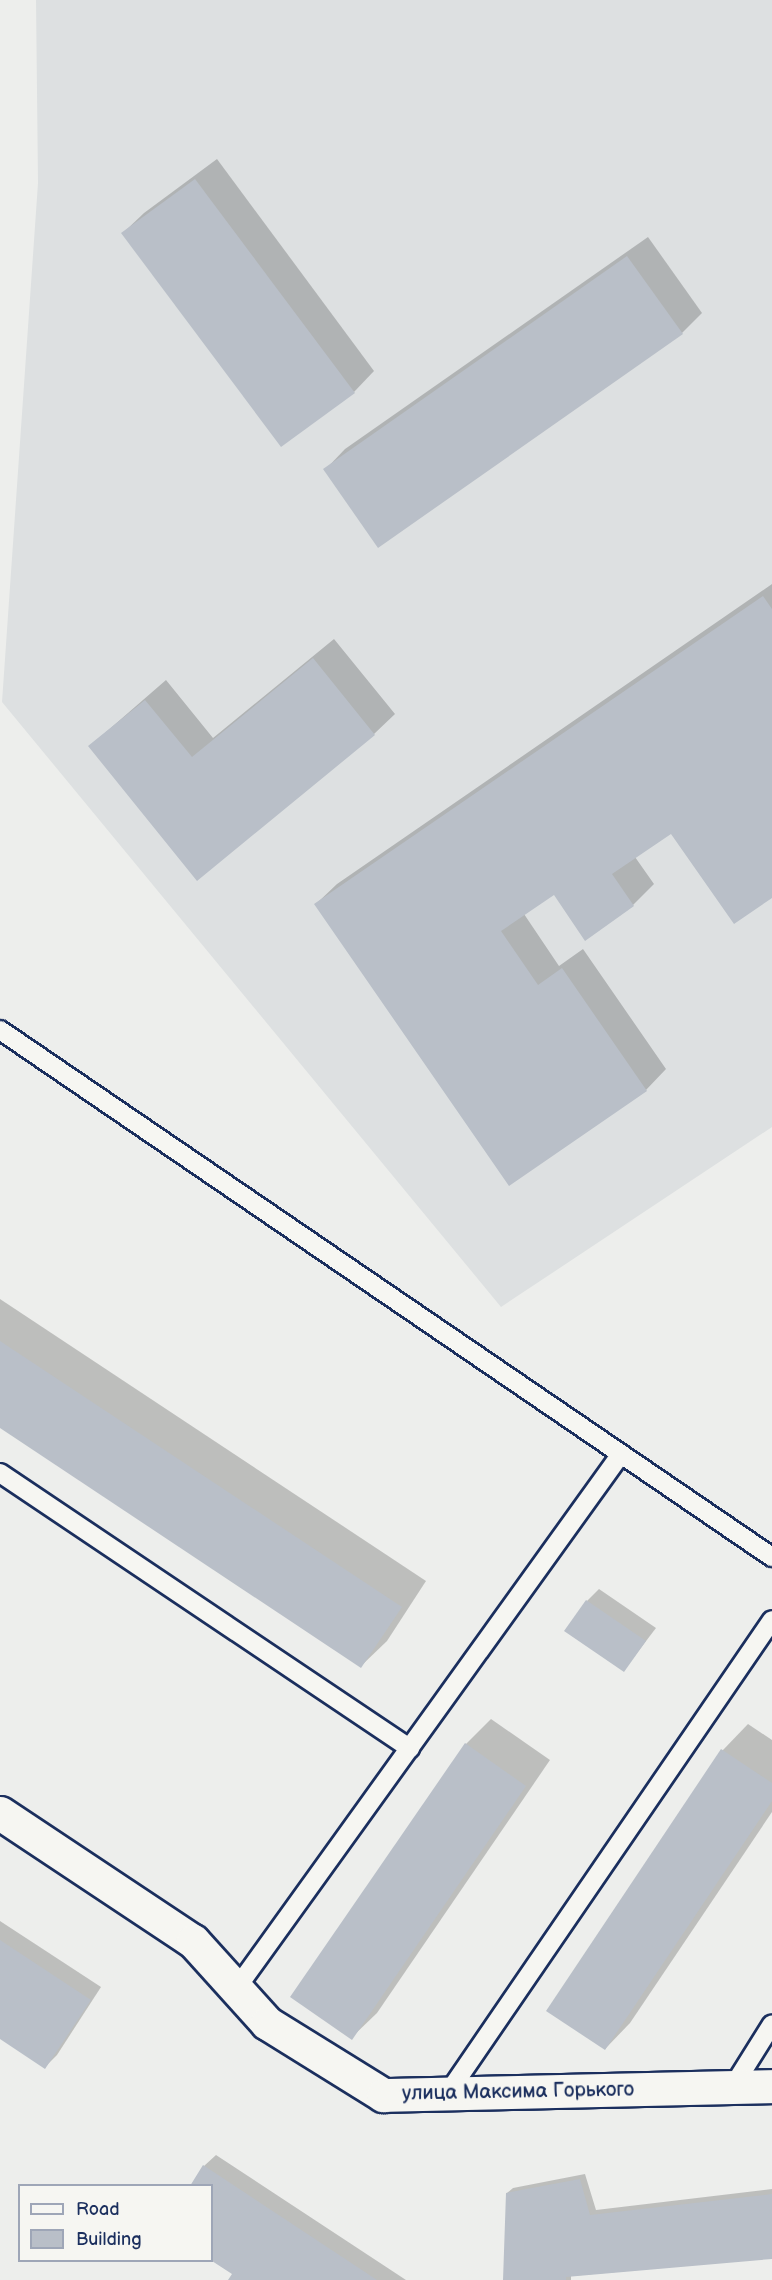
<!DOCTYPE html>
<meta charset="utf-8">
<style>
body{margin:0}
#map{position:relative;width:772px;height:2280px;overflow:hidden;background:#edeeec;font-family:"Balsamiq Sans",sans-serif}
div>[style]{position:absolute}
.built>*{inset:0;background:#dde0e1}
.shadow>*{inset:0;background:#0003}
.building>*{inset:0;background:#b9bfc8}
.roads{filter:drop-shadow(2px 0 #1b2f5e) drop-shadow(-2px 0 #1b2f5e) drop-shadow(0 2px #1b2f5e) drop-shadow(0 -2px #1b2f5e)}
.lane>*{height:18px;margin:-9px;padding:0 9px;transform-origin:9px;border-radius:9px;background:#f6f6f2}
.street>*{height:33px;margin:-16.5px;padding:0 16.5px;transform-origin:16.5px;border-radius:16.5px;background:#f6f6f2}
span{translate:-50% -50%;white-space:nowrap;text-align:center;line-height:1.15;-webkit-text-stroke:4.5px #f6f6f2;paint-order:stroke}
.street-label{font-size:20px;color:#1b2f5e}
.legend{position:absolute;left:18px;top:2184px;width:195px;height:78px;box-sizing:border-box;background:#f6f6f2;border:2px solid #9ea6b7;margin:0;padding:8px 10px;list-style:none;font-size:18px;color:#1b2f5e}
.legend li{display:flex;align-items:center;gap:12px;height:30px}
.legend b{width:30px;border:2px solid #9ea6b7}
</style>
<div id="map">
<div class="built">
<i style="clip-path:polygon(36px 0,772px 0,772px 1127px,501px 1307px,2px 702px,38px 183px)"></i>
</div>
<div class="shadow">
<i style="clip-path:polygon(217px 159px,374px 371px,354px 392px,123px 233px,144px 213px)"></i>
<i style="clip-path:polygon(648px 237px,702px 313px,682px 333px,325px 470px,345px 449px)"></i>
<i style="clip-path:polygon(772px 584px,772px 896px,672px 831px,635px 857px,654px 884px,633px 905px,554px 893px,524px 914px,559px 966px,583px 949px,666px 1069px,646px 1090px,316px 904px,337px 884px)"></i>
<i style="clip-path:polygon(334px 639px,395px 714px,374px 734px,197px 879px,90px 746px,166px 680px,213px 738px)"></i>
<i style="clip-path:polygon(0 1299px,426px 1581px,387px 1641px,361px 1666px,0 1426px)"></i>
<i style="clip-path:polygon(599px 1589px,656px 1628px,624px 1670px,587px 1601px)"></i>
<i style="clip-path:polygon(491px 1719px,550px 1760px,377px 2013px,351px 2038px,466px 1744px)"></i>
<i style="clip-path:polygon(748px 1724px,772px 1740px,772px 1812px,630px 2023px,605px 2049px,548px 2010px,723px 1750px)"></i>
<i style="clip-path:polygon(0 1921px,101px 1987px,57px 2055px,45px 2067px,0 2038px)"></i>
<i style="clip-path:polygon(216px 2155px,406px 2280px,230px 2280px,234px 2274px,212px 2259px,212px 2186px,204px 2166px)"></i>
<i style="clip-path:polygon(585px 2174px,596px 2210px,772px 2189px,772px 2258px,571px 2276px,571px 2280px,505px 2280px,507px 2193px,513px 2188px)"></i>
</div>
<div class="building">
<i style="clip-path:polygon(195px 179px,355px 393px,281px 447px,121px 233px)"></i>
<i style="clip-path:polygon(627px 256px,683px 334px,378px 548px,323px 469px)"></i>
<i style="clip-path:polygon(763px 596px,772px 609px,772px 898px,734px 924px,671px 834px,612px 874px,634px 906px,585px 941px,554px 895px,501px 931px,538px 985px,562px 968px,647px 1091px,509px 1186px,314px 904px)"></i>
<i style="clip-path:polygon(313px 658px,375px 735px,197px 881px,88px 746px,145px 700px,192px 757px)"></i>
<i style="clip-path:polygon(0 1341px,402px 1607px,361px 1668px,0 1428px)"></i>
<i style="clip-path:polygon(586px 1600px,646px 1641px,624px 1672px,564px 1631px)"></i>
<i style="clip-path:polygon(465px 1743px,526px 1786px,352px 2040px,290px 1997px)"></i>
<i style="clip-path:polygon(721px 1749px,772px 1783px,772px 1801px,605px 2050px,546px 2011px)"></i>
<i style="clip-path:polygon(0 1940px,91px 2000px,45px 2069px,0 2039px)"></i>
<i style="clip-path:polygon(203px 2165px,377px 2280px,228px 2280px,232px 2274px,212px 2261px,212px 2186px,190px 2186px)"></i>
<i style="clip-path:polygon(580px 2179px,590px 2215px,772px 2194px,772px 2259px,566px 2277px,566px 2280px,503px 2280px,506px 2193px)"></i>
</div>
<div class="roads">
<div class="lane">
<i style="left:0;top:1030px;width:935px;rotate:34.32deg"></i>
<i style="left:0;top:1473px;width:494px;rotate:33.9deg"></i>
<i style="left:236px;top:1989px;width:659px;rotate:-54.26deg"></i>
<i style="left:732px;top:2088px;width:75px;rotate:-58deg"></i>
<i style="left:448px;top:2093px;width:573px;rotate:-55.59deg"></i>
</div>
<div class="street">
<i style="left:0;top:1813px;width:232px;rotate:33.6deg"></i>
<i style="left:193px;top:1941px;width:110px;rotate:47.9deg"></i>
<i style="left:267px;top:2023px;width:137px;rotate:31.8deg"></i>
<i style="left:383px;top:2095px;width:389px;rotate:-1.3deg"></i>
</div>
</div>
<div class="street-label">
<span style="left:518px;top:2092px;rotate:-1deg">улица Максима Горького</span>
</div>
<ul class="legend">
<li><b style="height:8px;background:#f6f6f2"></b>Road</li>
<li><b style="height:16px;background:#b9bfc8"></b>Building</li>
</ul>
</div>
